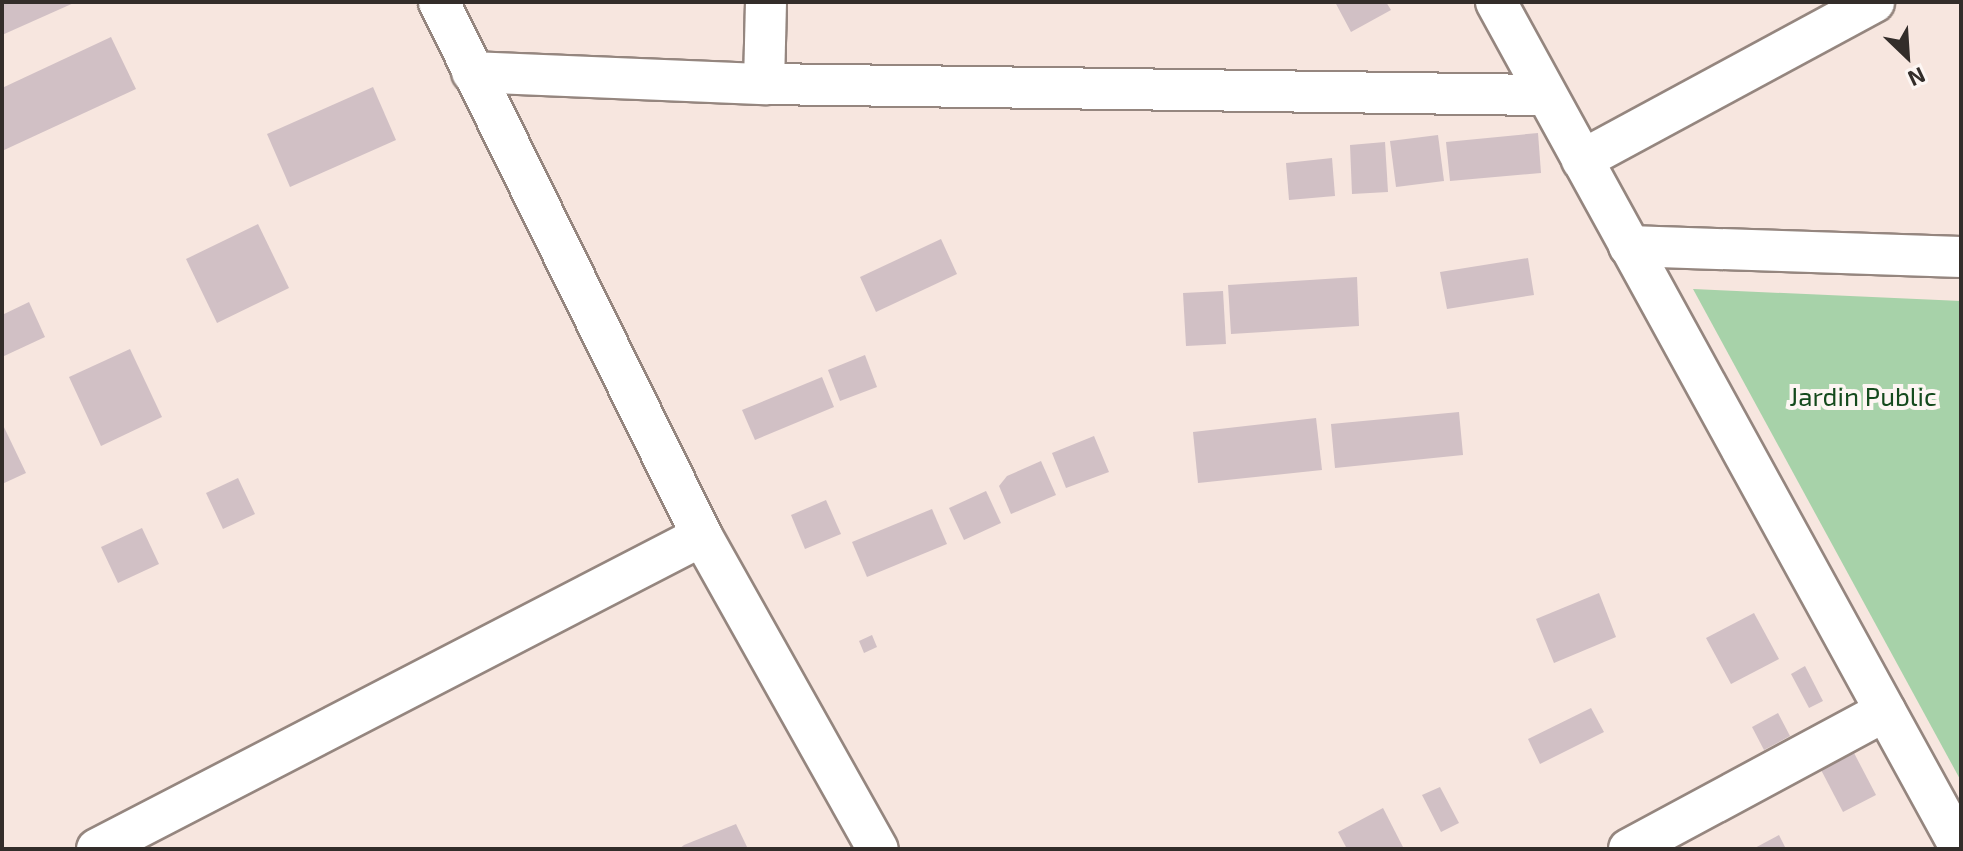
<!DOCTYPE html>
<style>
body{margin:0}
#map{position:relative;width:1963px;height:851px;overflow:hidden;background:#f7e6df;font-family:"Exo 2",sans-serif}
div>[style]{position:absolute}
.green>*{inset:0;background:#a7d2a9}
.building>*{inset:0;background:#d1c0c5}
.roads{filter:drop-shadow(2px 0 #95867f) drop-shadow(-2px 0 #95867f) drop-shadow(0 2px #95867f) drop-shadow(0 -2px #95867f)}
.minor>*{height:40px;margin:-20px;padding:0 20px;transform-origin:20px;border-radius:20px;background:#fff}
span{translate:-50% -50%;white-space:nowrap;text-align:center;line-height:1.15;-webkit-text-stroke:8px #fdf6f3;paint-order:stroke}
.park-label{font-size:26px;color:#144a1d}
.frame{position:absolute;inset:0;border:4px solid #332d2a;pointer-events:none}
.north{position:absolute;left:1867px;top:16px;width:80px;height:80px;-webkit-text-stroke:6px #fdf6f3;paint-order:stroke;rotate:155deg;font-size:22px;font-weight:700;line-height:32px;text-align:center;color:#332d2a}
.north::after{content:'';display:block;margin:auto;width:28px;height:36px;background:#332d2a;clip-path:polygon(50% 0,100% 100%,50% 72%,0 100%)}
</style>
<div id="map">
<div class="green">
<i style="clip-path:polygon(1693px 289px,1961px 301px,1961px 781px)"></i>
</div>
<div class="building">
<i style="clip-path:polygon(2px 2px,76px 2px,2px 35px)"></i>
<i style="clip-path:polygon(1335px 2px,1386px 2px,1391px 10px,1351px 32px)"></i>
<i style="clip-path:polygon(111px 37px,136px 89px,2px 151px,2px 88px)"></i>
<i style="clip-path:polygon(373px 87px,396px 140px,290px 187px,267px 134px)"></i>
<i style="clip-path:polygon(1538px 133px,1541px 173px,1450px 181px,1446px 142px)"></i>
<i style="clip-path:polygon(1438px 135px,1444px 181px,1396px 187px,1390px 141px)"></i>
<i style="clip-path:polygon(1385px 142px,1388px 192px,1352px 194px,1350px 145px)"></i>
<i style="clip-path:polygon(1332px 158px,1335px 196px,1289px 200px,1286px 163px)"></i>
<i style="clip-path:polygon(258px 224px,289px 288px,217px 323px,186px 259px)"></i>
<i style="clip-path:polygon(941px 239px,957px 274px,876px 312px,860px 277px)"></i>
<i style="clip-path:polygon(1528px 258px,1534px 295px,1447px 309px,1440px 272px)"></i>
<i style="clip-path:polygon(1357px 277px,1359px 326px,1231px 334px,1228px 285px)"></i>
<i style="clip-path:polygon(1223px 291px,1226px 344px,1186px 346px,1183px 293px)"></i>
<i style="clip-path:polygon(29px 302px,45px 337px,2px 357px,2px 315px)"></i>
<i style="clip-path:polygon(130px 349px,162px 417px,101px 446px,69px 377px)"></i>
<i style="clip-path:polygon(865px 355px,877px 387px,840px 401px,828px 370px)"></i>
<i style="clip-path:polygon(822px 377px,834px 407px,755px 440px,742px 410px)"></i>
<i style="clip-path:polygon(1459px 412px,1463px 455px,1335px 468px,1331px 424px)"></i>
<i style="clip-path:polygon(1316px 418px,1322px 470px,1198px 483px,1193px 432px)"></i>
<i style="clip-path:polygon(2px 423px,26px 473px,2px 484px)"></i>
<i style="clip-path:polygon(1094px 436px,1109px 472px,1066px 488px,1052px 453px)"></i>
<i style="clip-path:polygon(1041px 461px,1056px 495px,1011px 514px,999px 486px,1007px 476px)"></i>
<i style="clip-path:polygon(238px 478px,255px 514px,223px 529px,206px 493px)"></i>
<i style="clip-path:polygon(986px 491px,1001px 523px,964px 540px,949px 508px)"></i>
<i style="clip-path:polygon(826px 500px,841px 534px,805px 549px,791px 515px)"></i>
<i style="clip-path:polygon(932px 509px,947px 544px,867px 577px,852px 542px)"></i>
<i style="clip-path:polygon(142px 528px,159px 564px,118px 583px,101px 547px)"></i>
<i style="clip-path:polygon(1599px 593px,1616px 637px,1554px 663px,1536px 619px)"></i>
<i style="clip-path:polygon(1754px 613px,1779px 659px,1731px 684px,1706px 638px)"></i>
<i style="clip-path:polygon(872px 635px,877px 647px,864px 653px,859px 641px)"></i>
<i style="clip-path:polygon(1805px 666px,1823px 701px,1809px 708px,1791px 674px)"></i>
<i style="clip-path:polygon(1591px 708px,1604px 732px,1540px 764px,1528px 739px)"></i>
<i style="clip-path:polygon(1778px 713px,1790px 736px,1764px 750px,1752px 727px)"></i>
<i style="clip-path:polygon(1853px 751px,1876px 795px,1843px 812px,1820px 768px)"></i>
<i style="clip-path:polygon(1440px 787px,1459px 823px,1441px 832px,1422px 795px)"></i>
<i style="clip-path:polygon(1383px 808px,1404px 849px,1347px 849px,1338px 832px)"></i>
<i style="clip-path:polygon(736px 824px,748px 849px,679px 849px,684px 845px)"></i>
<i style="clip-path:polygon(1779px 835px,1786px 849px,1753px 849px)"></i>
</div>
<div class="roads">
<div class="minor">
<i style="left:439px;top:2px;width:595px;rotate:63.78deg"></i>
<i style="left:702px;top:536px;width:359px;rotate:60.7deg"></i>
<i style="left:1496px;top:2px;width:966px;rotate:61.23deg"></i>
<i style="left:472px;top:72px;width:292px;rotate:2.4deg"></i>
<i style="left:764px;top:84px;width:782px;rotate:0.81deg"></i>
<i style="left:764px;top:84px;width:82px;rotate:-88.6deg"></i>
<i style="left:1582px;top:160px;width:332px;rotate:-28.4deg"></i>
<i style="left:1629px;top:246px;width:332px;rotate:1.9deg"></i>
<i style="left:97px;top:849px;width:681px;rotate:-27.36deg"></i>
<i style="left:1629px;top:849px;width:291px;rotate:-28.3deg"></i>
</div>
</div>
<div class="park-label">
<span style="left:1863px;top:396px">Jardin Public</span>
</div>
<div class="frame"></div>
<div class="north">N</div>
</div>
